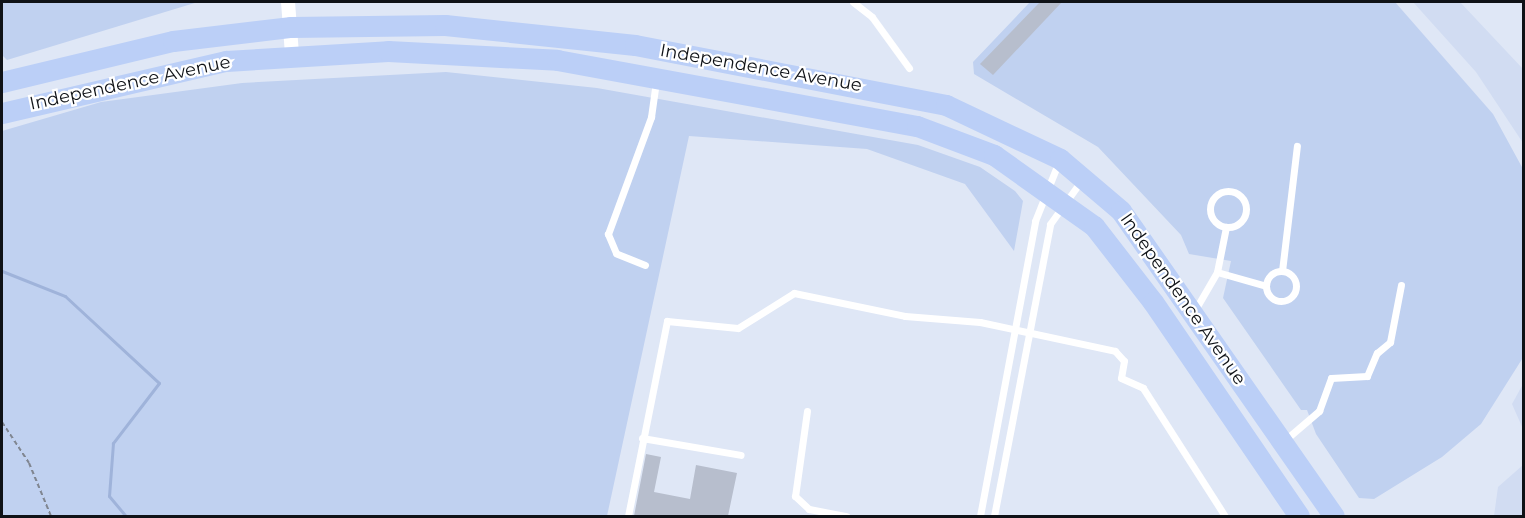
<!DOCTYPE html>
<style>
body{margin:0}
#map{position:relative;width:1525px;height:518px;overflow:hidden;background:#dfe7f6;font-family:Montserrat,sans-serif}
div>[style]{position:absolute}
.built>*{inset:0;background:#d1dcf2}
.green>*{inset:0;background:#c0d1f0}
.stream>*{height:3px;margin:-1.5px;padding:0 1.5px;transform-origin:1.5px;border-radius:1.5px;background:#9fb3da}
.building>*{inset:0;background:#b7becd}
.path>*{height:2px;margin-top:-1px;transform-origin:0;background:repeating-linear-gradient(90deg,#808691 0 4.5px,transparent 0 7.5px)}
.service>*{height:7px;margin:-3.5px;padding:0 3.5px;transform-origin:3.5px;border-radius:3.5px;background:#fff}
.service>.ring{margin:-3.5px;padding:0;box-sizing:content-box;background:none;border:7px solid #fff;border-radius:50%}
.minor>*{height:14px;margin:-7px;padding:0 7px;transform-origin:7px;border-radius:7px;background:#fff}
.primary>*{height:21px;margin:-10.5px;padding:0 10.5px;transform-origin:10.5px;border-radius:10.5px;background:#bbcff7}
span{translate:-50% -50%;white-space:nowrap;text-align:center;line-height:1.15;-webkit-text-stroke:4.5px #fff;paint-order:stroke}
.street-label{font-size:18px;color:#0f1217}
.frame{position:absolute;inset:0;border:3px solid #0f1217;pointer-events:none}
</style>
<div id="map">
<div class="built">
<i style="clip-path:polygon(1413px 2px,1460px 2px,1523px 69px,1523px 143px,1476px 72px)"></i>
<i style="clip-path:polygon(1523px 384px,1523px 429px,1512px 404px)"></i>
<i style="clip-path:polygon(1523px 465px,1523px 516px,1494px 516px,1498px 487px)"></i>
</div>
<div class="green">
<i style="clip-path:polygon(2px 2px,198px 2px,7px 60px,2px 55px)"></i>
<i style="clip-path:polygon(1030px 2px,1395px 2px,1493px 114px,1523px 169px,1524px 356px,1481px 424px,1442px 457px,1374px 499px,1359px 498px,1316px 434px,1307px 410px,1301px 410px,1223px 298px,1231px 261px,1189px 254px,1181px 235px,1098px 147px,974px 74px,973px 62px)"></i>
<i style="clip-path:polygon(446px 72px,597px 88px,918px 145px,980px 167px,1015px 191px,1023px 201px,1014px 251px,965px 184px,867px 149px,689px 136px,607px 516px,2px 516px,2px 131px,101px 102px,242px 83px)"></i>
</div>
<div class="stream">
<i style="left:2px;top:271px;width:68px;rotate:21.6deg"></i>
<i style="left:65px;top:296px;width:128px;rotate:42.8deg"></i>
<i style="left:159px;top:383px;width:76px;rotate:127.5deg"></i>
<i style="left:113px;top:443px;width:53px;rotate:94.3deg"></i>
<i style="left:109px;top:496px;width:26px;rotate:50deg"></i>
</div>
<div class="building">
<i style="clip-path:polygon(1040px 2px,1062px 2px,993px 75px,980px 64px)"></i>
<i style="clip-path:polygon(646px 454px,661px 457px,654px 492px,690px 499px,696px 465px,737px 473px,728px 516px,634px 516px)"></i>
</div>
<div class="path">
<i style="left:2px;top:422px;width:49px;rotate:56.6deg"></i>
<i style="left:29px;top:463px;width:57px;rotate:67.5deg"></i>
</div>
<div class="service">
<i style="left:853px;top:2px;width:24px;rotate:38deg"></i>
<i style="left:872px;top:17px;width:63px;rotate:54deg"></i>
<i class="ring" style="left:1210px;top:191px;width:29px;height:29px"></i>
<i style="left:645px;top:265px;width:31px;rotate:-158deg"></i>
<i style="left:616px;top:253px;width:21px;rotate:-113deg"></i>
<i style="left:608px;top:234px;width:125px;rotate:-69.8deg"></i>
<i style="left:651px;top:117px;width:35px;rotate:-82deg"></i>
<i style="left:1282px;top:271px;width:126px;rotate:-83.2deg"></i>
<i class="ring" style="left:1266px;top:271px;width:23px;height:23px"></i>
<i style="left:1217px;top:272px;width:51px;rotate:15.9deg"></i>
<i style="left:1195px;top:310px;width:44px;rotate:-59.9deg"></i>
<i style="left:1217px;top:272px;width:46px;rotate:-78.7deg"></i>
<i style="left:807px;top:411px;width:86px;rotate:98deg"></i>
<i style="left:795px;top:496px;width:19px;rotate:43deg"></i>
<i style="left:809px;top:509px;width:38px;rotate:11deg"></i>
<i style="left:642px;top:438px;width:100px;rotate:9.7deg"></i>
<i style="left:1285px;top:440px;width:45px;rotate:-40.5deg"></i>
<i style="left:1319px;top:411px;width:35px;rotate:-70deg"></i>
<i style="left:1331px;top:378px;width:36px;rotate:-3deg"></i>
<i style="left:1367px;top:376px;width:25px;rotate:-67deg"></i>
<i style="left:1377px;top:353px;width:17px;rotate:-40deg"></i>
<i style="left:1390px;top:342px;width:58px;rotate:-79.1deg"></i>
<i style="left:628px;top:516px;width:199px;rotate:-78.7deg"></i>
<i style="left:667px;top:321px;width:71px;rotate:5.6deg"></i>
<i style="left:738px;top:328px;width:66px;rotate:-32deg"></i>
<i style="left:794px;top:293px;width:113px;rotate:11.7deg"></i>
<i style="left:905px;top:316px;width:75px;rotate:4.6deg"></i>
<i style="left:980px;top:322px;width:138px;rotate:12.1deg"></i>
<i style="left:1115px;top:351px;width:13px;rotate:48deg"></i>
<i style="left:1124px;top:361px;width:17px;rotate:100deg"></i>
<i style="left:1121px;top:378px;width:24px;rotate:24deg"></i>
<i style="left:1143px;top:388px;width:152px;rotate:57.4deg"></i>
<i style="left:980px;top:516px;width:300px;rotate:-79.4deg"></i>
<i style="left:1035px;top:221px;width:65px;rotate:-68.2deg"></i>
<i style="left:994px;top:516px;width:297px;rotate:-79.1deg"></i>
<i style="left:1050px;top:224px;width:53px;rotate:-54.2deg"></i>
</div>
<div class="minor">
<i style="left:288px;top:2px;width:52px;rotate:85.6deg"></i>
</div>
<div class="primary">
<i style="left:2px;top:82px;width:176px;rotate:-13.5deg"></i>
<i style="left:173px;top:41px;width:119px;rotate:-6.8deg"></i>
<i style="left:291px;top:27px;width:154px;rotate:-0.7deg"></i>
<i style="left:445px;top:25px;width:191px;rotate:6deg"></i>
<i style="left:635px;top:45px;width:317px;rotate:10.9deg"></i>
<i style="left:946px;top:105px;width:126px;rotate:25.3deg"></i>
<i style="left:1060px;top:159px;width:80px;rotate:40.4deg"></i>
<i style="left:1121px;top:211px;width:372px;rotate:55.1deg"></i>
<i style="left:2px;top:113px;width:230px;rotate:-13.1deg"></i>
<i style="left:226px;top:61px;width:162px;rotate:-3.5deg"></i>
<i style="left:388px;top:51px;width:169px;rotate:3deg"></i>
<i style="left:557px;top:60px;width:366px;rotate:10.4deg"></i>
<i style="left:917px;top:126px;width:82px;rotate:20.6deg"></i>
<i style="left:994px;top:155px;width:123px;rotate:35.4deg"></i>
<i style="left:1094px;top:226px;width:96px;rotate:52.2deg"></i>
<i style="left:1153px;top:302px;width:259px;rotate:55.7deg"></i>
</div>
<div class="street-label">
<span style="left:761px;top:68px;rotate:10deg">Independence Avenue</span>
<span style="left:130px;top:83px;rotate:-12deg">Independence Avenue</span>
<span style="left:1183px;top:299px;rotate:55deg">Independence Avenue</span>
</div>
<div class="frame"></div>
</div>
